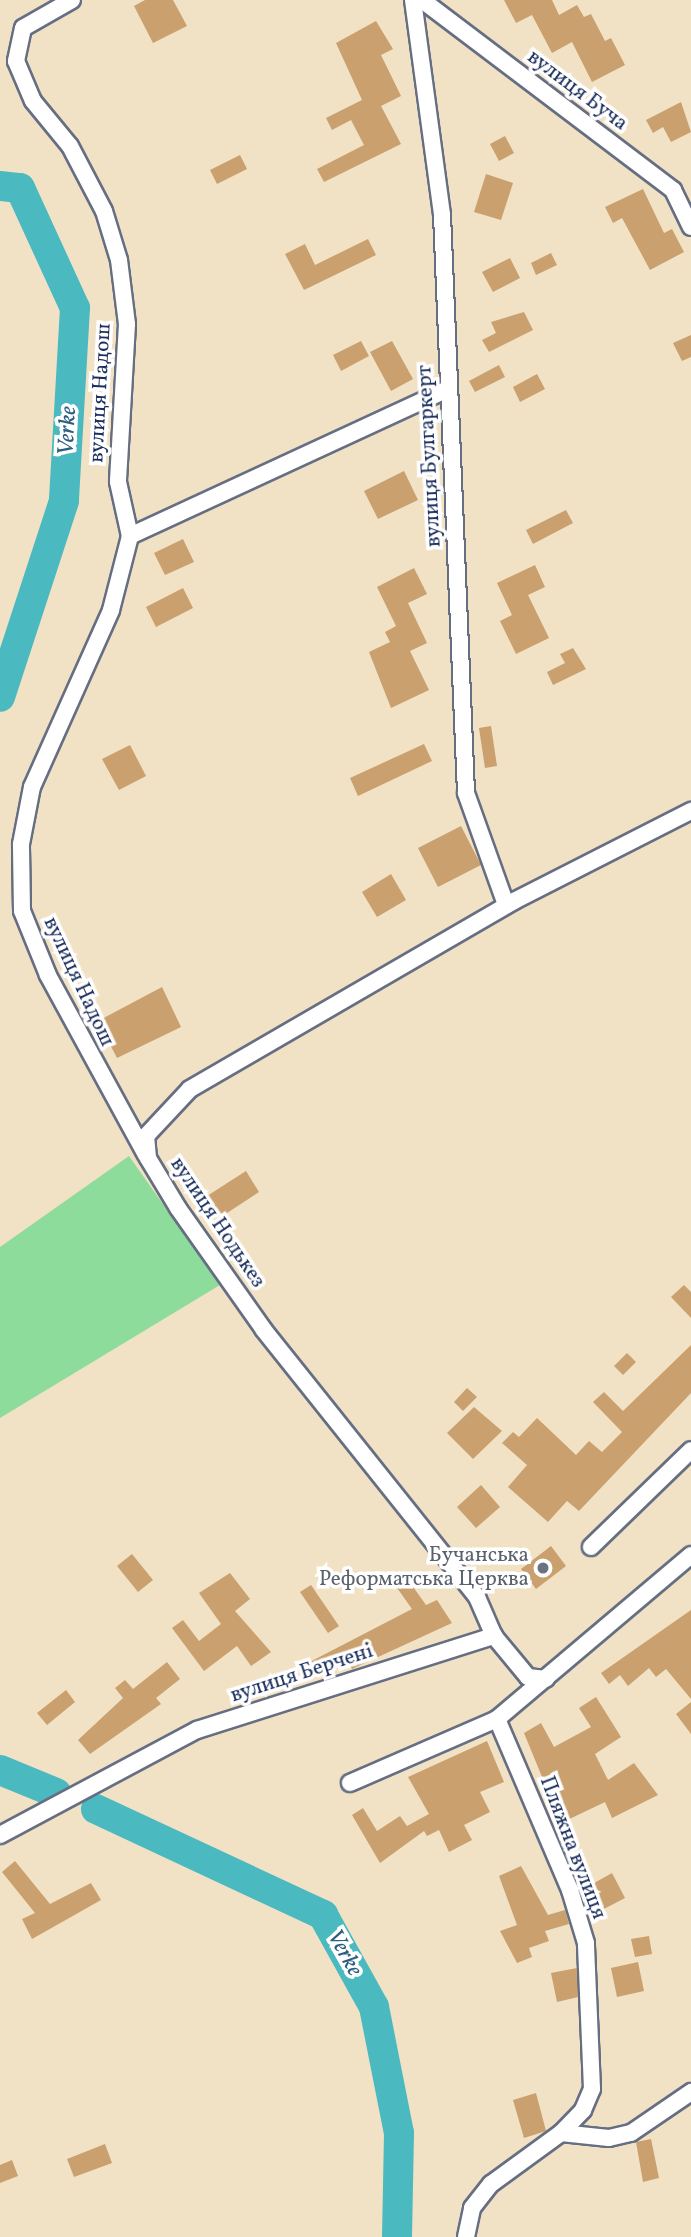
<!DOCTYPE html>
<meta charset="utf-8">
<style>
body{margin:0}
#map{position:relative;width:691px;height:2237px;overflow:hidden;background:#f1e2c6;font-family:Vollkorn,serif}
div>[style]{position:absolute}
.green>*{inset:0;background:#8ddc9b}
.river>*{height:30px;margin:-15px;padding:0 15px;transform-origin:15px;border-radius:15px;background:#4ab9c0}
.building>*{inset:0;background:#c9a06e}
.roads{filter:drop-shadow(2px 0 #666e82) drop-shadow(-2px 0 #666e82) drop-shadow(0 2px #666e82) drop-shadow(0 -2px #666e82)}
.minor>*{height:16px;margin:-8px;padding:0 8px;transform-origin:8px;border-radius:8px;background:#fff}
.dots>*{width:19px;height:19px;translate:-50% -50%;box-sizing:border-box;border:4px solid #fff;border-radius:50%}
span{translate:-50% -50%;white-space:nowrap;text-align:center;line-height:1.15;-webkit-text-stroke:7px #fff;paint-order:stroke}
.street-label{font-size:21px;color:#1b2f5e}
.worship-label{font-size:21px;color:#5b616d}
.right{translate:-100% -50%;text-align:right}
.water-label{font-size:23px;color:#2b5f80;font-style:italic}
</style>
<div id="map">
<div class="green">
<i style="clip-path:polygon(129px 1156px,220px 1285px,0 1418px,0 1247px)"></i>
</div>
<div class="river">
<i style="left:0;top:186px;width:20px;rotate:6deg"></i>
<i style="left:20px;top:188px;width:132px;rotate:65.4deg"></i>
<i style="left:75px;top:308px;width:193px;rotate:93.3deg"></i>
<i style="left:64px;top:501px;width:206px;rotate:108.1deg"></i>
<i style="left:0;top:1770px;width:61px;rotate:22.3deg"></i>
<i style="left:96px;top:1809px;width:251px;rotate:25deg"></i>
<i style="left:323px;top:1915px;width:105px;rotate:61deg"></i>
<i style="left:374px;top:2007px;width:128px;rotate:78.8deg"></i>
<i style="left:399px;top:2133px;width:104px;rotate:91.1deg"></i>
</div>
<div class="building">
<i style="clip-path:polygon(145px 0,173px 0,187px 26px,153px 43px,134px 6px)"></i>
<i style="clip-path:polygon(504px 0,552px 0,559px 15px,577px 5px,584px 17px,591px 14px,605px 41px,611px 38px,625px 65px,592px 82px,572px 42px,552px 53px,532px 15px,516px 23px)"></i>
<i style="clip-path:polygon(376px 21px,393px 49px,381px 55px,401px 96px,381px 106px,401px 144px,324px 182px,317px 169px,364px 145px,351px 120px,332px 130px,326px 118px,362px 100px,336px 43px)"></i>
<i style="clip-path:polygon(681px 102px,691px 132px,671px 142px,663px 127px,653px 133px,646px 120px)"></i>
<i style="clip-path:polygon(505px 136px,514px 153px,499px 161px,490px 144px)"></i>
<i style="clip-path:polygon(240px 155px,247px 169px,217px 184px,210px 170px)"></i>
<i style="clip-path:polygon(486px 174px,513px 183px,501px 220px,474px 212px)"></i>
<i style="clip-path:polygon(643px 189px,664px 233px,672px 229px,684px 252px,650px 270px,622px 218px,613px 223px,605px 207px)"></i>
<i style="clip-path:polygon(368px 239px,376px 255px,304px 290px,285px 254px,305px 244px,315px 265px)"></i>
<i style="clip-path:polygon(551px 253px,557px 265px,536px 275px,531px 263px)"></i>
<i style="clip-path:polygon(510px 258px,520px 278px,493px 292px,482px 272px)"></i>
<i style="clip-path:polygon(524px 312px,533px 330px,489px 352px,482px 340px,496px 333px,491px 322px)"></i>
<i style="clip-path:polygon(691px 335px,691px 357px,682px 361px,673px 343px)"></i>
<i style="clip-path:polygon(361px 341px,369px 356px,341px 371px,333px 355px)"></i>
<i style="clip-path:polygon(392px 341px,413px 379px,391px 391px,370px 352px)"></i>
<i style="clip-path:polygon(499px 365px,505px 377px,475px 392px,469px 381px)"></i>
<i style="clip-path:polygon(537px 374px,545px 389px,520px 402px,513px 387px)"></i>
<i style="clip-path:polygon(404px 471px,418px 500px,378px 519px,364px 491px)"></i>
<i style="clip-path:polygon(566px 510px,573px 523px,533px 544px,526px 530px)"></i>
<i style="clip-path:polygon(183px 539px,194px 562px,165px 575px,154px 553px)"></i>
<i style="clip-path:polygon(535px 565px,545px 587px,528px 595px,549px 638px,516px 654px,500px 621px,512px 615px,497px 583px)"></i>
<i style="clip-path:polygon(414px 568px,427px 594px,408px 603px,427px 643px,410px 651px,429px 690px,391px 708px,369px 652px,390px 642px,385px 632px,396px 626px,377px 587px)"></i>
<i style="clip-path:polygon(183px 588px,193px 608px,156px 627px,146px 607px)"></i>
<i style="clip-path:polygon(573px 648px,586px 669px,553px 685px,547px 672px,565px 663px,560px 654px)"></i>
<i style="clip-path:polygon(491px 726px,497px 766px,485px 768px,479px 728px)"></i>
<i style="clip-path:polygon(424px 744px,432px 761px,358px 796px,350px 778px)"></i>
<i style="clip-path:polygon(130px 745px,146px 776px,119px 790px,102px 759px)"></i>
<i style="clip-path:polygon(461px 826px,481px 865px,438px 887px,418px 848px)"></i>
<i style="clip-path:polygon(391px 874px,406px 900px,377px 917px,362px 892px)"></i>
<i style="clip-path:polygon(162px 987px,181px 1027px,117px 1058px,98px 1021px)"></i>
<i style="clip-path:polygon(246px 1171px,259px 1192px,221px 1217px,207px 1196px)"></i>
<i style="clip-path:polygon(684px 1285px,691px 1292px,691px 1318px,671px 1297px)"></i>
<i style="clip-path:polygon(691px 1345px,691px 1393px,579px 1511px,567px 1501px,548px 1522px,508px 1487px,527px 1465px,502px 1443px,513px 1432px,519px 1437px,537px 1418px,576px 1455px,589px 1441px,602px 1452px,622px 1432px,593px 1402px,604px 1392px,623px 1411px)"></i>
<i style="clip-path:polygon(627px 1353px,636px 1362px,623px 1375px,614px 1366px)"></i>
<i style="clip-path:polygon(467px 1388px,477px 1397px,463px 1411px,454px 1402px)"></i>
<i style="clip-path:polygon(474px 1407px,502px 1431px,473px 1459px,447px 1433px)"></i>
<i style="clip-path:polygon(481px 1485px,500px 1507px,476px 1528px,457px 1507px)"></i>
<i style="clip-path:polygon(551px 1546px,566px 1566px,536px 1589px,521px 1569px)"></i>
<i style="clip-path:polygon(132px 1554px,153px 1580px,138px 1592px,117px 1566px)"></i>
<i style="clip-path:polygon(230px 1573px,250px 1599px,235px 1611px,271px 1652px,251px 1666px,237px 1646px,204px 1671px,172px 1628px,183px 1620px,199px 1641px,221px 1624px,199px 1593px)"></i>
<i style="clip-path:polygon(406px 1577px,426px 1605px,437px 1600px,452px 1623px,352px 1669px,347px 1660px,306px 1677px,302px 1666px,412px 1609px,395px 1585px)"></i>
<i style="clip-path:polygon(311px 1585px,339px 1626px,328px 1633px,300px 1592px)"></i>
<i style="clip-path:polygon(691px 1610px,691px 1699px,666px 1669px,656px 1677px,649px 1668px,628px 1686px,620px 1675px,609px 1684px,601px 1673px)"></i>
<i style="clip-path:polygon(167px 1662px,180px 1679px,156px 1698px,161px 1704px,90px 1754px,78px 1740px,123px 1698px,115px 1688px,125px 1680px,133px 1689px)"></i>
<i style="clip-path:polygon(66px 1690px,75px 1702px,47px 1725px,37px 1713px)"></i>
<i style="clip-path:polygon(596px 1697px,621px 1737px,595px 1754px,608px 1780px,634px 1763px,658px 1795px,612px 1818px,605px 1802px,561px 1823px,524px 1733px,541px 1723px,554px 1747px,591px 1727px,579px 1708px)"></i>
<i style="clip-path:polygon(691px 1702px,691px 1734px,676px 1714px)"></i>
<i style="clip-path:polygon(487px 1741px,504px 1782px,480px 1792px,490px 1812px,464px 1825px,472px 1840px,449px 1852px,439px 1830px,427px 1836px,424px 1831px,380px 1863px,352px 1815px,363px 1808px,377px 1831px,400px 1816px,407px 1826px,429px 1814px,408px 1777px)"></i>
<i style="clip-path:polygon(15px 1861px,50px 1904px,91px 1883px,101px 1900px,32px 1939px,22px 1919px,35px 1913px,2px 1872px)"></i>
<i style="clip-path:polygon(521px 1866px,548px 1915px,565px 1910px,569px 1924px,545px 1931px,549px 1941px,529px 1948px,532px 1957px,517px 1963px,500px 1931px,517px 1925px,499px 1876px)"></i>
<i style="clip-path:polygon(612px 1873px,625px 1898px,600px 1911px,587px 1887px)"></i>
<i style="clip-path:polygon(649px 1936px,652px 1954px,635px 1957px,631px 1939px)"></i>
<i style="clip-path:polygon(638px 1962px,644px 1991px,617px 1997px,611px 1968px)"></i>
<i style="clip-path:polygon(577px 1968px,578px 1997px,557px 2002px,551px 1973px)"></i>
<i style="clip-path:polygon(536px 2093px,546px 2131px,524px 2138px,513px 2100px)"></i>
<i style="clip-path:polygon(651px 2139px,659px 2178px,643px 2182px,636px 2142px)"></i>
<i style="clip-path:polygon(105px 2144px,112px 2163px,74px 2177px,67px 2159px)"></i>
<i style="clip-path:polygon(12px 2160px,18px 2176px,0 2183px,0 2165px)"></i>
</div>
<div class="roads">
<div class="minor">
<i style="left:72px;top:0;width:56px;rotate:150.3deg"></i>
<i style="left:23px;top:28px;width:34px;rotate:102deg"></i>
<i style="left:16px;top:61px;width:43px;rotate:67deg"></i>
<i style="left:33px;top:101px;width:58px;rotate:50.6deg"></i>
<i style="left:70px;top:146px;width:73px;rotate:62.4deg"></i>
<i style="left:104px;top:211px;width:51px;rotate:73deg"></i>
<i style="left:119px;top:260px;width:64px;rotate:82.9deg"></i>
<i style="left:127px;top:324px;width:158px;rotate:93.3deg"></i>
<i style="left:118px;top:482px;width:55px;rotate:77.5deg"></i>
<i style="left:413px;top:0;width:217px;rotate:82.3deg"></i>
<i style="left:442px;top:215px;width:578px;rotate:87.62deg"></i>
<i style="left:466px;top:793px;width:119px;rotate:70.3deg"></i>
<i style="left:422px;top:0;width:315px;rotate:37.1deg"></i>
<i style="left:673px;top:190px;width:41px;rotate:64.1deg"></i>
<i style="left:146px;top:1155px;width:205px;rotate:-118.6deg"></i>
<i style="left:48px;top:975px;width:69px;rotate:-112.1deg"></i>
<i style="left:22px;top:911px;width:67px;rotate:-90.9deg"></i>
<i style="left:21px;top:844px;width:58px;rotate:-79.1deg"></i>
<i style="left:32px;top:787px;width:194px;rotate:-65.9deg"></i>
<i style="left:111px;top:610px;width:76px;rotate:-75.6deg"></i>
<i style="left:130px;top:536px;width:350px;rotate:-24.8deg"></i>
<i style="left:591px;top:1547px;width:139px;rotate:-44.1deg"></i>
<i style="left:494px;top:1636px;width:43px;rotate:-113.6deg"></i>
<i style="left:477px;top:1597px;width:342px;rotate:-128.6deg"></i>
<i style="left:264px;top:1330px;width:149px;rotate:-125.2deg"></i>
<i style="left:178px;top:1208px;width:58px;rotate:-121deg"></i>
<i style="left:148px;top:1158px;width:22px;rotate:-95deg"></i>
<i style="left:146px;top:1136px;width:64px;rotate:-46.9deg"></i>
<i style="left:190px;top:1089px;width:375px;rotate:-30.1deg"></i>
<i style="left:514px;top:901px;width:199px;rotate:-27deg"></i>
<i style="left:350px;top:1783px;width:160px;rotate:-23.5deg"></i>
<i style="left:497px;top:1719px;width:254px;rotate:-40.2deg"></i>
<i style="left:0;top:1835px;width:223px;rotate:-28.1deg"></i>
<i style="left:197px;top:1730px;width:312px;rotate:-17.6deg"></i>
<i style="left:494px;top:1636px;width:53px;rotate:50.3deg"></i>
<i style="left:528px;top:1677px;width:18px;rotate:6deg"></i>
<i style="left:561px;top:2133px;width:48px;rotate:5.9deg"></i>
<i style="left:609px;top:2138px;width:23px;rotate:-13deg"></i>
<i style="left:631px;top:2133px;width:73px;rotate:-34.3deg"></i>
<i style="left:466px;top:2237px;width:30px;rotate:-78deg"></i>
<i style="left:472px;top:2208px;width:31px;rotate:-52deg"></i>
<i style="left:491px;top:2184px;width:87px;rotate:-36.1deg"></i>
<i style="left:561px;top:2133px;width:32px;rotate:-46deg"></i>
<i style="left:583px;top:2110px;width:23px;rotate:-67deg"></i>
<i style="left:592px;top:2089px;width:146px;rotate:-92.4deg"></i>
<i style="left:586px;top:1943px;width:55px;rotate:-106.8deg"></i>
<i style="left:570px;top:1890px;width:186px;rotate:-113.1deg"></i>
</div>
</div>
<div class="dots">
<i style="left:543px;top:1568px;background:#6b7280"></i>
</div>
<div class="street-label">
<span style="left:577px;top:91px;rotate:37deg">вулиця Буча</span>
<span style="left:101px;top:393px;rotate:-87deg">вулиця Надош</span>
<span style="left:430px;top:456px;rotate:-93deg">вулиця Булгаркерт</span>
<span style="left:78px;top:982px;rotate:65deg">вулиця Надош</span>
<span style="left:217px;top:1223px;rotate:56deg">вулиця Нодькез</span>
<span style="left:302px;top:1674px;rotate:-18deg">вулиця Берчені</span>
<span style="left:572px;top:1848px;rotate:69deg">Пляжна вулиця</span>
</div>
<div class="worship-label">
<span class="right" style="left:529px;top:1568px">Бучанська<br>Реформатська Церква</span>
</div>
<div class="water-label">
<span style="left:68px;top:431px;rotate:-87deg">Verke</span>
<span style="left:344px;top:1953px;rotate:61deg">Verke</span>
</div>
</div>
